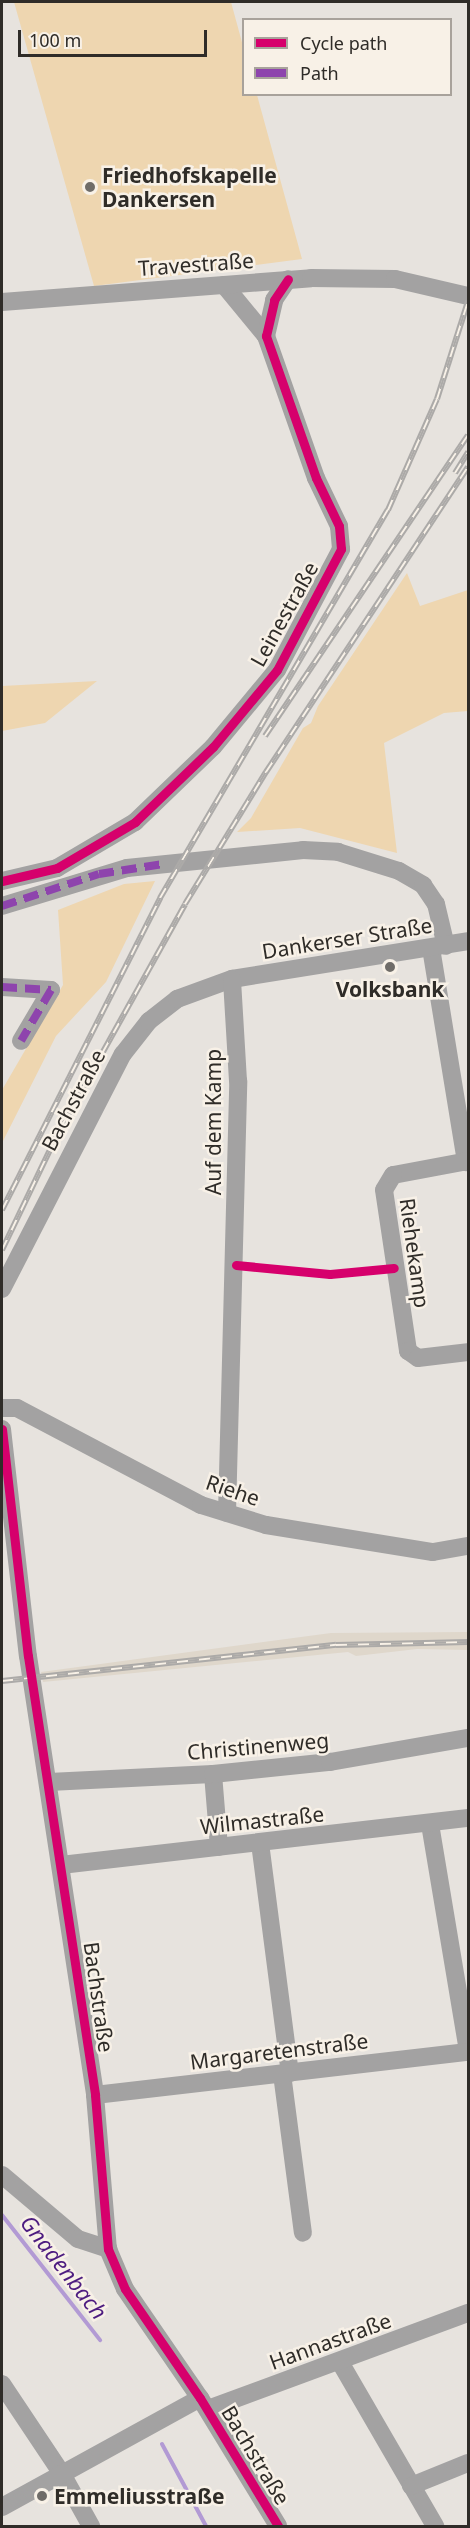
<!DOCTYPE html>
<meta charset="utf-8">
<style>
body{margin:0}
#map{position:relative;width:470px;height:2528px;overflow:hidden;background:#e7e3de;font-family:"Noto Sans",sans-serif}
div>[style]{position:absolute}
.built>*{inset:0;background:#dfd7cb}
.green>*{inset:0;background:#eed6b0}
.stream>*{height:4px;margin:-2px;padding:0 2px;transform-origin:2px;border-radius:2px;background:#b29ad4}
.minor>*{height:18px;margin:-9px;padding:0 9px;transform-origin:9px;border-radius:9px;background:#a3a2a2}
.rail>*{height:6px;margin-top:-3px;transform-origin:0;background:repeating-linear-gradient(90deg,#f8f1e7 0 11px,#acaaa8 0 22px);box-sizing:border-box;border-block:2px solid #acaaa8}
.quiet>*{height:8px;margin-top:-4px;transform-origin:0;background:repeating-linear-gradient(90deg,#8e44ad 0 15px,transparent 0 23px)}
.cycleway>*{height:9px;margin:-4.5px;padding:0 4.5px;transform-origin:4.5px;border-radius:4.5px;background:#d6006c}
.dots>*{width:16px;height:16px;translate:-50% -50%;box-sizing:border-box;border:3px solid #f8f1e7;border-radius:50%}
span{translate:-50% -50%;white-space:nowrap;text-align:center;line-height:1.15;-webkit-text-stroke:5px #f8f1e7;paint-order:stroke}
.poi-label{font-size:21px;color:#2f2c28;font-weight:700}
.left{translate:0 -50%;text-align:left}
.street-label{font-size:21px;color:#2f2c28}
.water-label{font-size:22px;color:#4d1c80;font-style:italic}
.frame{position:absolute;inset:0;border:3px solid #2f2c28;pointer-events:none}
.legend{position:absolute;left:242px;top:18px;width:210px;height:78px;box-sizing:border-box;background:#f8f1e7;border:2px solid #a8a29b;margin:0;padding:8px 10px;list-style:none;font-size:18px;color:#2f2c28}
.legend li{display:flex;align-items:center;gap:12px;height:30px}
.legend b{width:30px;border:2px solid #a8a29b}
.scale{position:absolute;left:18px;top:30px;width:189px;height:27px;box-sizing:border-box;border:3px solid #2f2c28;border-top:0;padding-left:8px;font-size:18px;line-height:21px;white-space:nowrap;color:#2f2c28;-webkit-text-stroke:4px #f8f1e7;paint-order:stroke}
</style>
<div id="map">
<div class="built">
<i style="clip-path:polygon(468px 1632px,468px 1650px,417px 1649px,356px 1656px,348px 1652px,43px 1682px,41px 1672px,331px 1633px)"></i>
</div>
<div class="green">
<i style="clip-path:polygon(14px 2px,231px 2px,243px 46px,243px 94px,257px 95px,302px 259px,94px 286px)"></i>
<i style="clip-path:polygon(407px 573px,420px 606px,468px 590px,468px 711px,444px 713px,384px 743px,397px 853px,300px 828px,237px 832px,251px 818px,303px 728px,311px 723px,318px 706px)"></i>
<i style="clip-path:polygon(97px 681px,45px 723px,2px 731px,2px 686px)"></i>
<i style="clip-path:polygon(155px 881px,106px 982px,56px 1036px,2px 1143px,2px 1090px,63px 985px,58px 910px,124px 884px)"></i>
</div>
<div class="stream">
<i style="left:2px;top:2215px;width:159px;rotate:51.9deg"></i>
<i style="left:162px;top:2444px;width:93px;rotate:61.8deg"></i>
</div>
<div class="minor">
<i style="left:224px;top:285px;width:66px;rotate:50.5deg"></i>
<i style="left:2px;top:302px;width:310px;rotate:-4.4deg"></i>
<i style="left:311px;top:278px;width:84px;rotate:0.7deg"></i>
<i style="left:395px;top:279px;width:75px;rotate:13.1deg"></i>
<i style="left:2px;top:881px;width:57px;rotate:-13.3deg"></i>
<i style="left:57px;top:868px;width:91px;rotate:-30.5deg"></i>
<i style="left:135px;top:822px;width:108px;rotate:-43.9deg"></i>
<i style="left:213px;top:747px;width:100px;rotate:-50.3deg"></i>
<i style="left:277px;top:670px;width:137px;rotate:-62.1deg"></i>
<i style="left:341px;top:549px;width:23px;rotate:-95deg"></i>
<i style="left:339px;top:526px;width:53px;rotate:-115.6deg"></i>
<i style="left:316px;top:478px;width:151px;rotate:-109.4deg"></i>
<i style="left:266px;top:336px;width:37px;rotate:-77deg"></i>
<i style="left:274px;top:300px;width:25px;rotate:-56deg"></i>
<i style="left:2px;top:906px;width:131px;rotate:-16.9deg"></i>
<i style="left:127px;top:868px;width:177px;rotate:-5.8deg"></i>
<i style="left:303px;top:850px;width:35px;rotate:3deg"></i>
<i style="left:338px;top:852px;width:64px;rotate:17.3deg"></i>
<i style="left:399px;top:871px;width:28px;rotate:30deg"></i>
<i style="left:423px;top:885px;width:23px;rotate:56deg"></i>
<i style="left:436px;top:904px;width:43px;rotate:76.6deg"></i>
<i style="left:431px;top:948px;width:217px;rotate:80.7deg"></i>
<i style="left:2px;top:987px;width:49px;rotate:3.5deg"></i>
<i style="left:51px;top:990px;width:59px;rotate:120.5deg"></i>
<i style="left:468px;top:1161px;width:76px;rotate:169.4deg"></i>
<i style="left:393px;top:1175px;width:17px;rotate:121deg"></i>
<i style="left:384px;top:1190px;width:163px;rotate:81.5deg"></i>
<i style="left:408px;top:1351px;width:12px;rotate:35deg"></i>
<i style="left:418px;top:1358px;width:50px;rotate:-6.8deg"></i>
<i style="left:2px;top:1289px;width:264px;rotate:-62.8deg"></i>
<i style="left:123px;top:1054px;width:42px;rotate:-51.8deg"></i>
<i style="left:149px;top:1021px;width:36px;rotate:-38deg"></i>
<i style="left:177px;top:999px;width:59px;rotate:-20deg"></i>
<i style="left:232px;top:979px;width:239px;rotate:-9.1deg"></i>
<i style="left:2px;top:1408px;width:15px"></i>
<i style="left:17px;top:1408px;width:208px;rotate:27.8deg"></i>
<i style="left:201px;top:1505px;width:68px;rotate:17.1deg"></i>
<i style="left:266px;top:1525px;width:169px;rotate:9.2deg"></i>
<i style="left:433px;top:1552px;width:36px;rotate:-10deg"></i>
<i style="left:2px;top:1429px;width:228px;rotate:83.5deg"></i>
<i style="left:28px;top:1656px;width:444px;rotate:81.3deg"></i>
<i style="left:95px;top:2095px;width:155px;rotate:85.2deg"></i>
<i style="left:108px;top:2249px;width:43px;rotate:67deg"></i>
<i style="left:125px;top:2289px;width:132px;rotate:55.5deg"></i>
<i style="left:200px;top:2398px;width:150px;rotate:58.6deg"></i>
<i style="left:227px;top:1513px;width:432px;rotate:-88.5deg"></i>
<i style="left:238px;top:1081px;width:102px;rotate:-93.4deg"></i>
<i style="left:213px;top:1774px;width:73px;rotate:85.3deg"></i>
<i style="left:49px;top:1782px;width:164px;rotate:-2.8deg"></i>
<i style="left:213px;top:1774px;width:118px;rotate:-5.9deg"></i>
<i style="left:330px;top:1762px;width:140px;rotate:-9.9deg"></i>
<i style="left:430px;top:1824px;width:231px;rotate:80.5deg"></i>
<i style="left:260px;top:1843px;width:232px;rotate:82.6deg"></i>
<i style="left:61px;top:1865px;width:410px;rotate:-6.6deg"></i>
<i style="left:282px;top:2074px;width:160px;rotate:82.5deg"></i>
<i style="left:95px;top:2095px;width:375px;rotate:-6.6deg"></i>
<i style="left:2px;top:2175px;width:99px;rotate:40.1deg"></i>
<i style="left:78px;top:2239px;width:32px;rotate:18deg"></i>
<i style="left:340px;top:2362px;width:190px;rotate:59.9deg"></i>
<i style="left:2px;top:2384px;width:108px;rotate:56.3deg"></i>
<i style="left:62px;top:2474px;width:60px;rotate:60.9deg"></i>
<i style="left:208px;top:2409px;width:277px;rotate:-20.3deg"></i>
<i style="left:411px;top:2486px;width:61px;rotate:-22deg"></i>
<i style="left:2px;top:2507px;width:226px;rotate:-28.8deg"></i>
</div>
<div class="rail">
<i style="left:455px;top:473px;width:25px;rotate:-58deg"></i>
<i style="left:265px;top:736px;width:363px;rotate:-56deg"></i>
<i style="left:2px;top:1210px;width:350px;rotate:-63.1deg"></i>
<i style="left:160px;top:898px;width:450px;rotate:-59.6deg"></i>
<i style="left:388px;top:510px;width:121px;rotate:-66.2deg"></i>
<i style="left:437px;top:399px;width:103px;rotate:-72.4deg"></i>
<i style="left:2px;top:1250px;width:134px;rotate:-64.4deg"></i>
<i style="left:60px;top:1129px;width:257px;rotate:-60.9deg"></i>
<i style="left:185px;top:904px;width:155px;rotate:-58.5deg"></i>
<i style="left:266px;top:772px;width:366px;rotate:-56.5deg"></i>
<i style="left:2px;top:1681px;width:336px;rotate:-6.2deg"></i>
<i style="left:336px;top:1645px;width:132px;rotate:-1.3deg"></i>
</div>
<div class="quiet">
<i style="left:2px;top:906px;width:102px;rotate:-18.3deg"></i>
<i style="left:99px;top:874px;width:65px;rotate:-8.9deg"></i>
<i style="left:2px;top:987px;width:49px;rotate:3.5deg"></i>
<i style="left:51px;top:990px;width:59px;rotate:120.5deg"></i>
</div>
<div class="cycleway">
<i style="left:2px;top:881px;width:57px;rotate:-13.3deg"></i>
<i style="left:57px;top:868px;width:91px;rotate:-30.5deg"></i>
<i style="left:135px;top:822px;width:108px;rotate:-43.9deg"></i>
<i style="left:213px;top:747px;width:100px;rotate:-50.3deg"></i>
<i style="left:277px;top:670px;width:137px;rotate:-62.1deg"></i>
<i style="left:341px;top:549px;width:23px;rotate:-95deg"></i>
<i style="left:339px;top:526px;width:53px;rotate:-115.6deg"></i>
<i style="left:316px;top:478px;width:151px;rotate:-109.4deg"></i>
<i style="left:266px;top:336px;width:37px;rotate:-77deg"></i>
<i style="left:274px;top:300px;width:25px;rotate:-56deg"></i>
<i style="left:236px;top:1265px;width:94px;rotate:5.5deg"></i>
<i style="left:330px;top:1274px;width:64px;rotate:-5.4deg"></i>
<i style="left:2px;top:1429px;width:228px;rotate:83.5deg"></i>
<i style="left:28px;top:1656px;width:444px;rotate:81.3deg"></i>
<i style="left:95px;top:2095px;width:155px;rotate:85.2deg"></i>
<i style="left:108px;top:2249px;width:43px;rotate:67deg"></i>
<i style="left:125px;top:2289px;width:132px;rotate:55.5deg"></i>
<i style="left:200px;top:2398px;width:150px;rotate:58.6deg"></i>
</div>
<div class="dots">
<i style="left:90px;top:187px;background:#6f6c68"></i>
<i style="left:390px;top:967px;background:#6f6c68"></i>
<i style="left:42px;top:2496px;background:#6f6c68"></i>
</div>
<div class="poi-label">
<span class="left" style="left:102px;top:187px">Friedhofskapelle<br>Dankersen</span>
<span style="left:390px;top:989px">Volksbank</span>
<span class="left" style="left:54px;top:2496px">Emmeliusstraße</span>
</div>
<div class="street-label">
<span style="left:196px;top:264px;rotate:-4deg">Travestraße</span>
<span style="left:284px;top:614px;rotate:-61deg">Leinestraße</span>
<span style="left:347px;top:938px;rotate:-9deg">Dankerser Straße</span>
<span style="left:73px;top:1100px;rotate:-62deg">Bachstraße</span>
<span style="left:213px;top:1122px;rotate:-90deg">Auf dem Kamp</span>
<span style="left:415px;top:1253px;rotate:82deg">Riehekamp</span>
<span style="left:233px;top:1490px;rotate:19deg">Riehe</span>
<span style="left:258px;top:1746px;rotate:-5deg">Christinenweg</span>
<span style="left:262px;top:1820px;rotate:-6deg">Wilmastraße</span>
<span style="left:99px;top:1997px;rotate:82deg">Bachstraße</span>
<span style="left:279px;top:2051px;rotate:-7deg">Margaretenstraße</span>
<span style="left:330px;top:2341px;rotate:-20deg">Hannastraße</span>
<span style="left:256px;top:2455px;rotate:59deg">Bachstraße</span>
</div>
<div class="water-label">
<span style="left:64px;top:2267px;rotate:52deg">Gnadenbach</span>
</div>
<div class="frame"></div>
<ul class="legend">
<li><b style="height:8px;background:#d6006c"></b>Cycle path</li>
<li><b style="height:8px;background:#8e44ad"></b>Path</li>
</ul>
<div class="scale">100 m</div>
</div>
